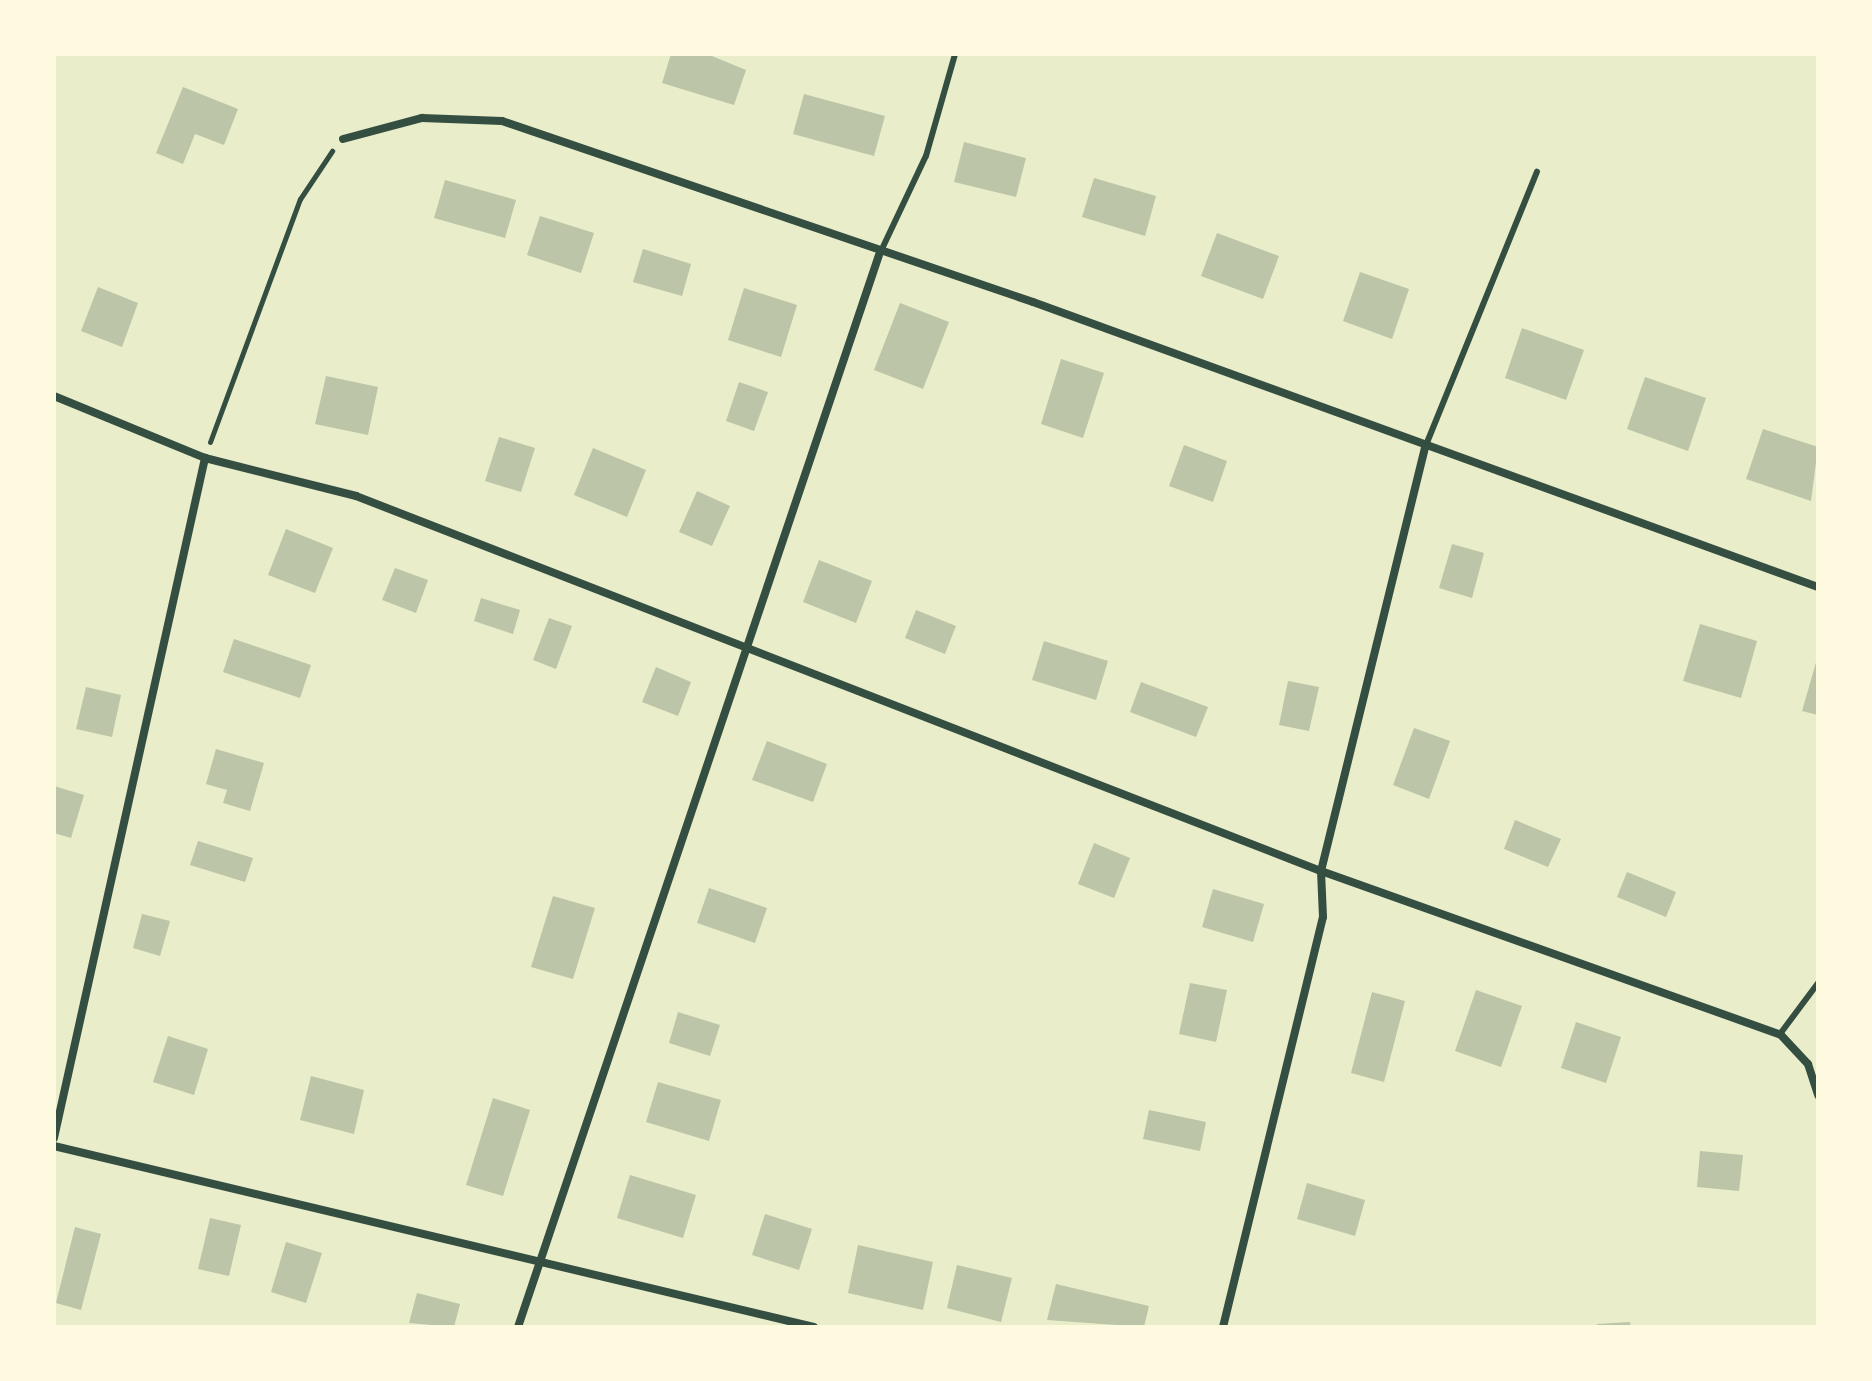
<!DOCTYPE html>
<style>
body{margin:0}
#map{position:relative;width:1872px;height:1381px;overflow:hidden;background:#e9edc9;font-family:"PT Sans",sans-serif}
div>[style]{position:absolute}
.building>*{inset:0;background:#bcc5a7}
.path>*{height:5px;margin:-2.5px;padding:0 2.5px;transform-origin:2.5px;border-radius:2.5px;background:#344e41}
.service>*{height:6px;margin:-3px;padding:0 3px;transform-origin:3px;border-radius:3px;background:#344e41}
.minor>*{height:8px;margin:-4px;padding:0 4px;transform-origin:4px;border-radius:4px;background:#344e41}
span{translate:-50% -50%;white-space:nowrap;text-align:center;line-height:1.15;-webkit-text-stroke:6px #fefae0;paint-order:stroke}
.frame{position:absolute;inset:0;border:56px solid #fefae0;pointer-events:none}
</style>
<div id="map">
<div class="building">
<i style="clip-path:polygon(671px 54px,707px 54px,746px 70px,734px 105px,662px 83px)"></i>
<i style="clip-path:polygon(183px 87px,238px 109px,224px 145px,195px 134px,183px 164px,156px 153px)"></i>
<i style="clip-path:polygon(804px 94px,885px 116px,874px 156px,793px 134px)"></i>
<i style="clip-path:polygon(964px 142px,1026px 158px,1016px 197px,954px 182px)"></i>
<i style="clip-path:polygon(1094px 178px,1156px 196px,1145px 236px,1082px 217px)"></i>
<i style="clip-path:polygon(445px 180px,516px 200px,505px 238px,434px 218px)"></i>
<i style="clip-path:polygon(540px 216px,594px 233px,581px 273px,527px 255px)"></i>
<i style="clip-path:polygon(1217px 233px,1279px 256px,1263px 299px,1201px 276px)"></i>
<i style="clip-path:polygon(643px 249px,691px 264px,682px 296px,633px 282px)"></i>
<i style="clip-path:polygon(1360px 272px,1409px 289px,1392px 339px,1343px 321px)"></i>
<i style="clip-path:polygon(98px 287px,138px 303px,122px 347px,81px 331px)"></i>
<i style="clip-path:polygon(744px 288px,797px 305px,781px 357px,728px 340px)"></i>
<i style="clip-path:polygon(900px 303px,949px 322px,923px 389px,874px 370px)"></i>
<i style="clip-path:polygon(1522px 328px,1584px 350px,1566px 400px,1505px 378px)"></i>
<i style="clip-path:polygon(1061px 359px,1104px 373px,1083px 438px,1041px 424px)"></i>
<i style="clip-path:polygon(326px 376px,378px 387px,368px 435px,315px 424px)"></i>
<i style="clip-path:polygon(1645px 377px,1706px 398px,1688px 451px,1627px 429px)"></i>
<i style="clip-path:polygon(739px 382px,768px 392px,754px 431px,726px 421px)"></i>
<i style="clip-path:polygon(1763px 429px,1818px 447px,1811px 501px,1746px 479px)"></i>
<i style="clip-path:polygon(499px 437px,535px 448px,521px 492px,485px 481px)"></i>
<i style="clip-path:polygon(1184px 445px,1227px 461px,1213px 502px,1169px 486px)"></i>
<i style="clip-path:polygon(593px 448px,646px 470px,627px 517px,574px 495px)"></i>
<i style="clip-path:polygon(697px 491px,730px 506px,712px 546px,679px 532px)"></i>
<i style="clip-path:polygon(286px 529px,333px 548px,315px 593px,268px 575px)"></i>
<i style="clip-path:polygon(1452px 544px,1484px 553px,1472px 598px,1439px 588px)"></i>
<i style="clip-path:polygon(819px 560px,872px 581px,856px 623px,803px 602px)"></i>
<i style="clip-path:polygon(395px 568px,428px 580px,416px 613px,382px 600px)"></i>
<i style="clip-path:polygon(481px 598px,520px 610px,513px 634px,474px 621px)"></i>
<i style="clip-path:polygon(916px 610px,956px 626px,945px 654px,905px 638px)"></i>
<i style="clip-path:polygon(549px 618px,572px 626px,556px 669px,533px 660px)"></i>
<i style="clip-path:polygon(1700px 624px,1757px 641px,1741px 698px,1683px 681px)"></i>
<i style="clip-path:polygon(234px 639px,311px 665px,300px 698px,223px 672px)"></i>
<i style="clip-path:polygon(1044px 641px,1108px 661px,1096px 700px,1032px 680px)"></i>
<i style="clip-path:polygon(1817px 659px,1818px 659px,1818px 715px,1802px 711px)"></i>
<i style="clip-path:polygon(656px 667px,691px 682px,678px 716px,642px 702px)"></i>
<i style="clip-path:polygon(1288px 681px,1319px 687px,1309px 731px,1279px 725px)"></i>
<i style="clip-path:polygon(1141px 682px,1208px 707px,1196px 737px,1130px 712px)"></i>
<i style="clip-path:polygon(86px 687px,121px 695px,112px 737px,76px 729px)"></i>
<i style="clip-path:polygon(1414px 728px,1450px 741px,1429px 799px,1393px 785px)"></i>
<i style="clip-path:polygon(767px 741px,827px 764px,813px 802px,752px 780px)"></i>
<i style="clip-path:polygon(216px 749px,264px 763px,250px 811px,223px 803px,227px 790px,206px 784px)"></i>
<i style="clip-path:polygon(54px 786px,84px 795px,71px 838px,54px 833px)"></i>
<i style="clip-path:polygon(1515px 820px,1561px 839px,1548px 867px,1504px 849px)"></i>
<i style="clip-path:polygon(198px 841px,253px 858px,245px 882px,190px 865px)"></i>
<i style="clip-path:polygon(1094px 843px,1130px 858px,1114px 898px,1078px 884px)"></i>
<i style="clip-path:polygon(1627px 872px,1676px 892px,1666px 917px,1617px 897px)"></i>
<i style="clip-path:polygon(709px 888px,767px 908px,755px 943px,697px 923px)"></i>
<i style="clip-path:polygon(1213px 889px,1264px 904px,1253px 942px,1202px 927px)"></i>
<i style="clip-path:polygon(553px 896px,595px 908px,573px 979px,531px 967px)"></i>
<i style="clip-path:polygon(142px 914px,170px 921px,160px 956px,133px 948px)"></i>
<i style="clip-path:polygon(1190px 983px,1227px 990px,1216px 1042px,1179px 1034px)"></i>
<i style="clip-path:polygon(1476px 990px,1522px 1006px,1501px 1067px,1455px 1051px)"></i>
<i style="clip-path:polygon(1372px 992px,1405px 1001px,1384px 1082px,1351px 1073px)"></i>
<i style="clip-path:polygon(678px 1012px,720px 1025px,710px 1056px,669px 1043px)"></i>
<i style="clip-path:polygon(1576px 1022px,1621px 1037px,1606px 1083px,1561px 1068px)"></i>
<i style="clip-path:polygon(168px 1036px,208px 1049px,194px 1095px,153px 1082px)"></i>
<i style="clip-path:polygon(311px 1076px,364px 1090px,354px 1134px,300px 1120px)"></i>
<i style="clip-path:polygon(658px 1082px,721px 1100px,709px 1141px,646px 1122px)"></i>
<i style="clip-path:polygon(493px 1098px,530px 1110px,503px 1196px,466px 1185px)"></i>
<i style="clip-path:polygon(1149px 1110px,1206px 1122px,1200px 1151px,1143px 1139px)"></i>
<i style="clip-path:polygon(1700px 1151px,1743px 1155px,1739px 1191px,1697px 1187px)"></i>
<i style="clip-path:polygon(630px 1175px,696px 1195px,683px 1238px,617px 1218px)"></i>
<i style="clip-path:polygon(1307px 1183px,1365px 1200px,1355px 1236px,1297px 1219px)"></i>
<i style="clip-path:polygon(765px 1214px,812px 1229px,799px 1270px,752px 1255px)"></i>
<i style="clip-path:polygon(210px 1218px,241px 1225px,229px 1276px,198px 1269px)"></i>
<i style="clip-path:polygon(75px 1227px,101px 1234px,81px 1310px,56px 1303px)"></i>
<i style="clip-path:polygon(286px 1242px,322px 1253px,306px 1303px,271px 1292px)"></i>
<i style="clip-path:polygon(858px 1245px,933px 1262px,923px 1310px,848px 1293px)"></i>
<i style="clip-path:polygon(957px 1265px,1012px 1278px,1001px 1322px,947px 1308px)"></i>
<i style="clip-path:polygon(1056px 1284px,1149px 1306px,1144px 1327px,1047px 1320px)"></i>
<i style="clip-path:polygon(417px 1293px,460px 1304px,454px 1327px,409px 1323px)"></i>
<i style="clip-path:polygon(1630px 1322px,1631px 1327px,1597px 1327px,1597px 1324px)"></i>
</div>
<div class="path">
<i style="left:210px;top:442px;width:259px;rotate:-69.7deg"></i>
<i style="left:300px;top:199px;width:58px;rotate:-56.3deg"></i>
</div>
<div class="service">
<i style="left:881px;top:251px;width:105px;rotate:-64.7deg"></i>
<i style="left:926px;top:156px;width:106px;rotate:-74.1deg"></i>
<i style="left:1426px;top:445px;width:295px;rotate:-67.9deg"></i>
<i style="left:1780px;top:1034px;width:64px;rotate:-53.3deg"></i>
</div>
<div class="minor">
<i style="left:343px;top:139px;width:82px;rotate:-14.9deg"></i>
<i style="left:422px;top:118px;width:80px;rotate:2.1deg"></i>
<i style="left:502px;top:121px;width:561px;rotate:18.82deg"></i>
<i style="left:1033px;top:302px;width:835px;rotate:19.95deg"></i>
<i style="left:54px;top:396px;width:163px;rotate:22.3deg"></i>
<i style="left:205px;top:458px;width:156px;rotate:14.1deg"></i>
<i style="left:356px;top:496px;width:1035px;rotate:21.24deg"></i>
<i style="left:1321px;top:871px;width:487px;rotate:19.6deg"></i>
<i style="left:1780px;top:1034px;width:41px;rotate:47deg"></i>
<i style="left:1808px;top:1064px;width:33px;rotate:72deg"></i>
<i style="left:54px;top:1138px;width:697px;rotate:-77.48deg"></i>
<i style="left:54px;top:1146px;width:781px;rotate:13.4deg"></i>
<i style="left:518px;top:1327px;width:1131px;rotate:-71.39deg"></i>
<i style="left:1223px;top:1327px;width:422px;rotate:-76.3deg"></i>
<i style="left:1323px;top:917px;width:46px;rotate:-92.5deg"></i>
<i style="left:1321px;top:871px;width:439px;rotate:-76.2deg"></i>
</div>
<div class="frame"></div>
</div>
